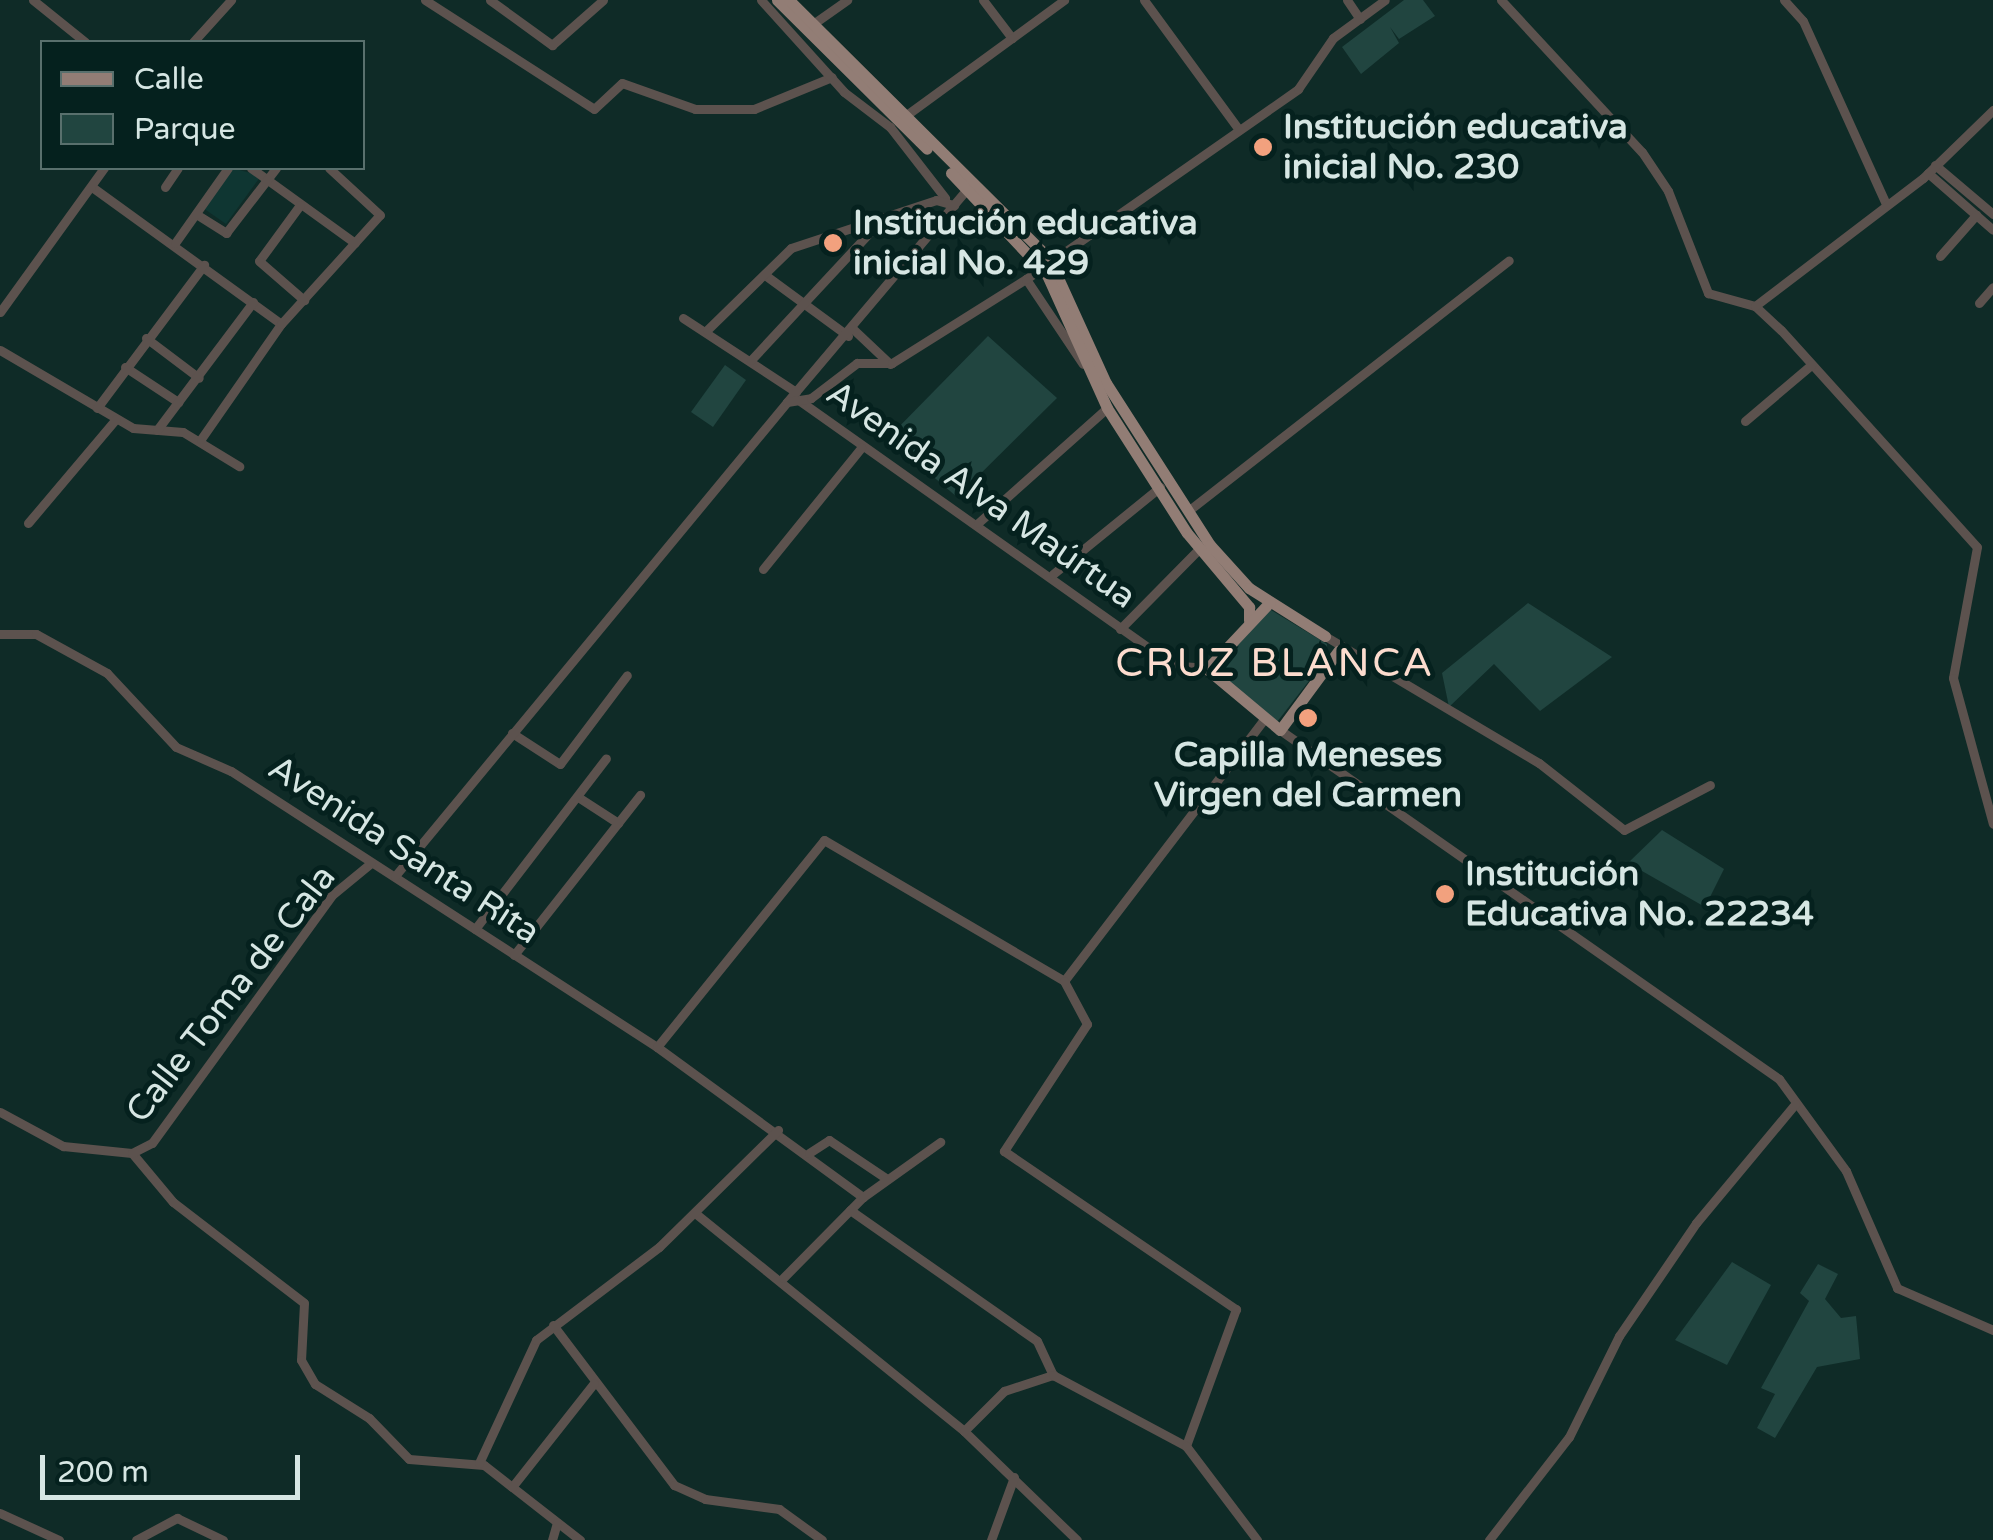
<!DOCTYPE html>
<meta charset="utf-8">
<style>
body{margin:0}
#map{position:relative;width:1993px;height:1540px;overflow:hidden;background:#0f2b27;font-family:"Varela Round",sans-serif}
div>[style]{position:absolute}
.built>*{inset:0;background:#0f3632}
.green>*{inset:0;background:#214540}
.minor>*{height:9px;margin:-4.5px;padding:0 4.5px;transform-origin:4.5px;border-radius:4.5px;background:#5c524e}
.major>*{height:11px;margin:-5.5px;padding:0 5.5px;transform-origin:5.5px;border-radius:5.5px;background:#927d75}
.dots>*{width:28px;height:28px;translate:-50% -50%;box-sizing:border-box;border:5px solid #05211e;border-radius:50%}
span{translate:-50% -50%;white-space:nowrap;text-align:center;line-height:1.15;-webkit-text-stroke:10px #05211e;paint-order:stroke}
.poi-label{font-size:35px;color:#d6e6e3;font-weight:700}
.left{translate:0 -50%;text-align:left}
.street-label{font-size:35px;color:#d6e6e3}
.quarter-label{font-size:40px;color:#fcdcce;letter-spacing:2.5px}
.legend{position:absolute;left:40px;top:40px;width:325px;height:130px;box-sizing:border-box;background:#05211e;border:2px solid #59706d;margin:0;padding:12px 18px;list-style:none;font-size:30px;color:#d6e6e3}
.legend li{display:flex;align-items:center;gap:20px;height:50px}
.legend b{width:50px;border:2px solid #59706d}
.scale{position:absolute;left:40px;top:1455px;width:260px;height:45px;box-sizing:border-box;border:5px solid #d6e6e3;border-top:0;padding-left:12px;font-size:30px;line-height:35px;white-space:nowrap;color:#d6e6e3;-webkit-text-stroke:8px #05211e;paint-order:stroke}
</style>
<div id="map">
<div class="built">
<i style="clip-path:polygon(232px 168px,261px 176px,226px 224px,203px 208px)"></i>
</div>
<div class="green">
<i style="clip-path:polygon(1404px 0,1423px 0,1435px 16px,1399px 39px,1390px 27px,1399px 43px,1361px 74px,1342px 47px)"></i>
<i style="clip-path:polygon(988px 336px,1057px 398px,957px 497px,888px 438px)"></i>
<i style="clip-path:polygon(725px 365px,746px 380px,713px 427px,691px 412px)"></i>
<i style="clip-path:polygon(1528px 603px,1612px 657px,1540px 711px,1494px 664px,1449px 707px,1442px 673px)"></i>
<i style="clip-path:polygon(1271px 610px,1327px 644px,1326px 659px,1277px 722px,1219px 676px,1215px 662px)"></i>
<i style="clip-path:polygon(1662px 830px,1724px 869px,1705px 907px,1628px 863px)"></i>
<i style="clip-path:polygon(1732px 1262px,1771px 1285px,1727px 1365px,1675px 1340px)"></i>
<i style="clip-path:polygon(1818px 1264px,1838px 1274px,1825px 1299px,1841px 1318px,1856px 1316px,1860px 1359px,1817px 1367px,1775px 1438px,1757px 1428px,1775px 1394px,1761px 1388px,1809px 1301px,1800px 1293px)"></i>
</div>
<div class="minor">
<i style="left:33px;top:0;width:67px;rotate:38.9deg"></i>
<i style="left:425px;top:0;width:201px;rotate:32.8deg"></i>
<i style="left:594px;top:109px;width:38px;rotate:-43deg"></i>
<i style="left:622px;top:83px;width:77px;rotate:19.6deg"></i>
<i style="left:695px;top:109px;width:59px"></i>
<i style="left:754px;top:109px;width:84px;rotate:-22.3deg"></i>
<i style="left:490px;top:0;width:77px;rotate:36deg"></i>
<i style="left:552px;top:45px;width:68px;rotate:-41.4deg"></i>
<i style="left:761px;top:0;width:124px;rotate:47.9deg"></i>
<i style="left:844px;top:92px;width:58px;rotate:37.3deg"></i>
<i style="left:890px;top:127px;width:90px;rotate:52.2deg"></i>
<i style="left:983px;top:0;width:48px;rotate:52.7deg"></i>
<i style="left:1144px;top:0;width:161px;rotate:53.8deg"></i>
<i style="left:1347px;top:0;width:23px;rotate:56deg"></i>
<i style="left:1501px;top:0;width:207px;rotate:47.2deg"></i>
<i style="left:1642px;top:152px;width:47px;rotate:56.3deg"></i>
<i style="left:1668px;top:191px;width:110px;rotate:68.6deg"></i>
<i style="left:1708px;top:293px;width:49px;rotate:15.5deg"></i>
<i style="left:1755px;top:306px;width:35px;rotate:43deg"></i>
<i style="left:1781px;top:330px;width:292px;rotate:47.9deg"></i>
<i style="left:1977px;top:547px;width:133px;rotate:100.4deg"></i>
<i style="left:1953px;top:678px;width:151px;rotate:74.7deg"></i>
<i style="left:1784px;top:0;width:28px;rotate:48deg"></i>
<i style="left:1803px;top:21px;width:201px;rotate:65.6deg"></i>
<i style="left:813px;top:24px;width:42px;rotate:-35.2deg"></i>
<i style="left:193px;top:42px;width:57px;rotate:-47.9deg"></i>
<i style="left:901px;top:119px;width:202px;rotate:-36.1deg"></i>
<i style="left:1935px;top:165px;width:76px;rotate:40.2deg"></i>
<i style="left:251px;top:168px;width:128px;rotate:35.8deg"></i>
<i style="left:1928px;top:173px;width:86px;rotate:41.2deg"></i>
<i style="left:92px;top:187px;width:233px;rotate:35.9deg"></i>
<i style="left:165px;top:187px;width:23px;rotate:-56deg"></i>
<i style="left:300px;top:205px;width:69px;rotate:126.2deg"></i>
<i style="left:259px;top:261px;width:60px;rotate:40.9deg"></i>
<i style="left:196px;top:214px;width:36px;rotate:32deg"></i>
<i style="left:226px;top:233px;width:82px;rotate:-52.4deg"></i>
<i style="left:175px;top:243px;width:92px;rotate:-54.8deg"></i>
<i style="left:1940px;top:256px;width:55px;rotate:-48.7deg"></i>
<i style="left:765px;top:275px;width:103px;rotate:36.3deg"></i>
<i style="left:1026px;top:279px;width:102px;rotate:56.2deg"></i>
<i style="left:1979px;top:303px;width:21px;rotate:-49deg"></i>
<i style="left:1755px;top:306px;width:211px;rotate:-37.3deg"></i>
<i style="left:1923px;top:178px;width:98px;rotate:-44.2deg"></i>
<i style="left:0;top:312px;width:178px;rotate:-54.2deg"></i>
<i style="left:683px;top:318px;width:135px;rotate:33.2deg"></i>
<i style="left:853px;top:329px;width:51px;rotate:43.4deg"></i>
<i style="left:707px;top:330px;width:117px;rotate:-44.3deg"></i>
<i style="left:791px;top:248px;width:153px;rotate:-18.3deg"></i>
<i style="left:936px;top:200px;width:19px;rotate:16deg"></i>
<i style="left:146px;top:338px;width:66px;rotate:37deg"></i>
<i style="left:0;top:350px;width:154px;rotate:30.4deg"></i>
<i style="left:133px;top:428px;width:50px;rotate:4.6deg"></i>
<i style="left:183px;top:432px;width:66px;rotate:31.3deg"></i>
<i style="left:751px;top:360px;width:192px;rotate:-47.1deg"></i>
<i style="left:125px;top:367px;width:64px;rotate:33.4deg"></i>
<i style="left:800px;top:401px;width:426px;rotate:35.3deg"></i>
<i style="left:1148px;top:647px;width:38px;rotate:30deg"></i>
<i style="left:1181px;top:666px;width:27px;rotate:4deg"></i>
<i style="left:787px;top:402px;width:282px;rotate:-49.8deg"></i>
<i style="left:97px;top:408px;width:179px;rotate:-53.2deg"></i>
<i style="left:1745px;top:421px;width:87px;rotate:-40.3deg"></i>
<i style="left:157px;top:430px;width:160px;rotate:-53.1deg"></i>
<i style="left:201px;top:439px;width:140px;rotate:-55.2deg"></i>
<i style="left:281px;top:324px;width:147px;rotate:-47.8deg"></i>
<i style="left:380px;top:215px;width:69px;rotate:-137.3deg"></i>
<i style="left:1188px;top:511px;width:407px;rotate:-38deg"></i>
<i style="left:28px;top:523px;width:136px;rotate:-49.8deg"></i>
<i style="left:978px;top:523px;width:173px;rotate:-41.7deg"></i>
<i style="left:763px;top:569px;width:156px;rotate:-51deg"></i>
<i style="left:1053px;top:574px;width:138px;rotate:-39.1deg"></i>
<i style="left:1120px;top:629px;width:112px;rotate:-45.4deg"></i>
<i style="left:0;top:634px;width:36px"></i>
<i style="left:36px;top:634px;width:81px;rotate:28.8deg"></i>
<i style="left:107px;top:673px;width:101px;rotate:47deg"></i>
<i style="left:176px;top:747px;width:60px;rotate:23.6deg"></i>
<i style="left:231px;top:771px;width:508px;rotate:32.94deg"></i>
<i style="left:657px;top:1047px;width:255px;rotate:36.1deg"></i>
<i style="left:1325px;top:636px;width:249px;rotate:30.7deg"></i>
<i style="left:1539px;top:763px;width:108px;rotate:38.2deg"></i>
<i style="left:1624px;top:830px;width:97px;rotate:-27.6deg"></i>
<i style="left:1280px;top:730px;width:609px;rotate:34.97deg"></i>
<i style="left:1779px;top:1079px;width:114px;rotate:53.9deg"></i>
<i style="left:1846px;top:1171px;width:128px;rotate:66.4deg"></i>
<i style="left:1897px;top:1288px;width:105px;rotate:23.6deg"></i>
<i style="left:512px;top:733px;width:57px;rotate:32.9deg"></i>
<i style="left:560px;top:764px;width:111px;rotate:-53deg"></i>
<i style="left:578px;top:797px;width:48px;rotate:33deg"></i>
<i style="left:395px;top:876px;width:615px;rotate:-50.41deg"></i>
<i style="left:787px;top:402px;width:24px;rotate:-9deg"></i>
<i style="left:811px;top:398px;width:58px;rotate:-37.3deg"></i>
<i style="left:857px;top:363px;width:35px"></i>
<i style="left:892px;top:363px;width:158px;rotate:-32.1deg"></i>
<i style="left:1026px;top:279px;width:332px;rotate:-34.9deg"></i>
<i style="left:1298px;top:89px;width:62px;rotate:-55.5deg"></i>
<i style="left:1333px;top:38px;width:64px;rotate:-36.2deg"></i>
<i style="left:475px;top:929px;width:215px;rotate:-52.5deg"></i>
<i style="left:514px;top:955px;width:204px;rotate:-51.8deg"></i>
<i style="left:1064px;top:981px;width:330px;rotate:-52.6deg"></i>
<i style="left:657px;top:1047px;width:266px;rotate:-51.1deg"></i>
<i style="left:824px;top:840px;width:278px;rotate:30.4deg"></i>
<i style="left:1064px;top:981px;width:49px;rotate:61.9deg"></i>
<i style="left:1087px;top:1024px;width:152px;rotate:123.2deg"></i>
<i style="left:1004px;top:1151px;width:281px;rotate:34.3deg"></i>
<i style="left:1236px;top:1309px;width:146px;rotate:110.1deg"></i>
<i style="left:0;top:1112px;width:72px;rotate:28.4deg"></i>
<i style="left:63px;top:1146px;width:69px;rotate:5.8deg"></i>
<i style="left:132px;top:1153px;width:64px;rotate:50.1deg"></i>
<i style="left:173px;top:1202px;width:165px;rotate:37.6deg"></i>
<i style="left:304px;top:1303px;width:57px;rotate:93deg"></i>
<i style="left:301px;top:1360px;width:28px;rotate:60deg"></i>
<i style="left:315px;top:1384px;width:64px;rotate:32.2deg"></i>
<i style="left:369px;top:1418px;width:57px;rotate:45.7deg"></i>
<i style="left:409px;top:1459px;width:75px;rotate:4.6deg"></i>
<i style="left:484px;top:1465px;width:122px;rotate:38deg"></i>
<i style="left:132px;top:1153px;width:22px;rotate:-27deg"></i>
<i style="left:152px;top:1143px;width:306px;rotate:-54deg"></i>
<i style="left:332px;top:895px;width:50px;rotate:-39.4deg"></i>
<i style="left:809px;top:1153px;width:24px;rotate:-33deg"></i>
<i style="left:829px;top:1140px;width:70px;rotate:33.9deg"></i>
<i style="left:850px;top:1210px;width:228px;rotate:35deg"></i>
<i style="left:1037px;top:1341px;width:38px;rotate:65deg"></i>
<i style="left:695px;top:1213px;width:346px;rotate:39deg"></i>
<i style="left:964px;top:1431px;width:157px;rotate:44deg"></i>
<i style="left:783px;top:1278px;width:114px;rotate:-45.4deg"></i>
<i style="left:863px;top:1197px;width:95px;rotate:-35.5deg"></i>
<i style="left:553px;top:1325px;width:201px;rotate:52.9deg"></i>
<i style="left:674px;top:1485px;width:34px;rotate:24deg"></i>
<i style="left:705px;top:1499px;width:75px;rotate:7.7deg"></i>
<i style="left:779px;top:1509px;width:53px;rotate:35.8deg"></i>
<i style="left:964px;top:1431px;width:57px;rotate:-45deg"></i>
<i style="left:1004px;top:1391px;width:52px;rotate:-18.1deg"></i>
<i style="left:1053px;top:1375px;width:151px;rotate:28.1deg"></i>
<i style="left:1186px;top:1446px;width:118px;rotate:52.9deg"></i>
<i style="left:479px;top:1463px;width:136px;rotate:-65.1deg"></i>
<i style="left:536px;top:1340px;width:154px;rotate:-37.1deg"></i>
<i style="left:659px;top:1247px;width:167px;rotate:-44.5deg"></i>
<i style="left:512px;top:1487px;width:132px;rotate:-51.7deg"></i>
<i style="left:0;top:1513px;width:65px;rotate:24.6deg"></i>
<i style="left:136px;top:1540px;width:47px;rotate:-28.2deg"></i>
<i style="left:177px;top:1518px;width:51px;rotate:25.6deg"></i>
<i style="left:552px;top:1540px;width:18px;rotate:-74deg"></i>
<i style="left:991px;top:1540px;width:67px;rotate:-69.9deg"></i>
<i style="left:1489px;top:1540px;width:130px;rotate:-52.2deg"></i>
<i style="left:1569px;top:1437px;width:113px;rotate:-63.7deg"></i>
<i style="left:1619px;top:1336px;width:137px;rotate:-55.7deg"></i>
<i style="left:1696px;top:1223px;width:155px;rotate:-50.2deg"></i>
</div>
<div class="major">
<i style="left:777px;top:0;width:211px;rotate:44.8deg"></i>
<i style="left:789px;top:0;width:366px;rotate:44.8deg"></i>
<i style="left:1049px;top:258px;width:137px;rotate:65.5deg"></i>
<i style="left:1106px;top:383px;width:193px;rotate:57.3deg"></i>
<i style="left:1210px;top:545px;width:58px;rotate:47.8deg"></i>
<i style="left:1249px;top:588px;width:90px;rotate:32.3deg"></i>
<i style="left:951px;top:173px;width:140px;rotate:46.7deg"></i>
<i style="left:1047px;top:275px;width:146px;rotate:65.7deg"></i>
<i style="left:1107px;top:408px;width:148px;rotate:57.4deg"></i>
<i style="left:1187px;top:533px;width:97px;rotate:50deg"></i>
<i style="left:1249px;top:607px;width:13px;rotate:90deg"></i>
<i style="left:1270px;top:602px;width:92px;rotate:133.2deg"></i>
<i style="left:1207px;top:669px;width:95px;rotate:39.9deg"></i>
<i style="left:1280px;top:730px;width:99px;rotate:-53.6deg"></i>
</div>
<div class="dots">
<i style="left:1263px;top:147px;background:#f2a17e"></i>
<i style="left:833px;top:243px;background:#f2a17e"></i>
<i style="left:1308px;top:718px;background:#f2a17e"></i>
<i style="left:1445px;top:894px;background:#f2a17e"></i>
</div>
<div class="poi-label">
<span class="left" style="left:1283px;top:147px">Institución educativa<br>inicial No. 230</span>
<span class="left" style="left:853px;top:243px">Institución educativa<br>inicial No. 429</span>
<span style="left:1308px;top:775px">Capilla Meneses<br>Virgen del Carmen</span>
<span class="left" style="left:1465px;top:894px">Institución<br>Educativa No. 22234</span>
</div>
<div class="street-label">
<span style="left:981px;top:495px;rotate:35deg">Avenida Alva Maúrtua</span>
<span style="left:404px;top:850px;rotate:33deg">Avenida Santa Rita</span>
<span style="left:231px;top:994px;rotate:-52deg">Calle Toma de Cala</span>
</div>
<div class="quarter-label">
<span style="left:1275px;top:663px">CRUZ BLANCA</span>
</div>
<ul class="legend">
<li><b style="height:12px;background:#927d75"></b>Calle</li>
<li><b style="height:28px;background:#214540"></b>Parque</li>
</ul>
<div class="scale">200 m</div>
</div>
